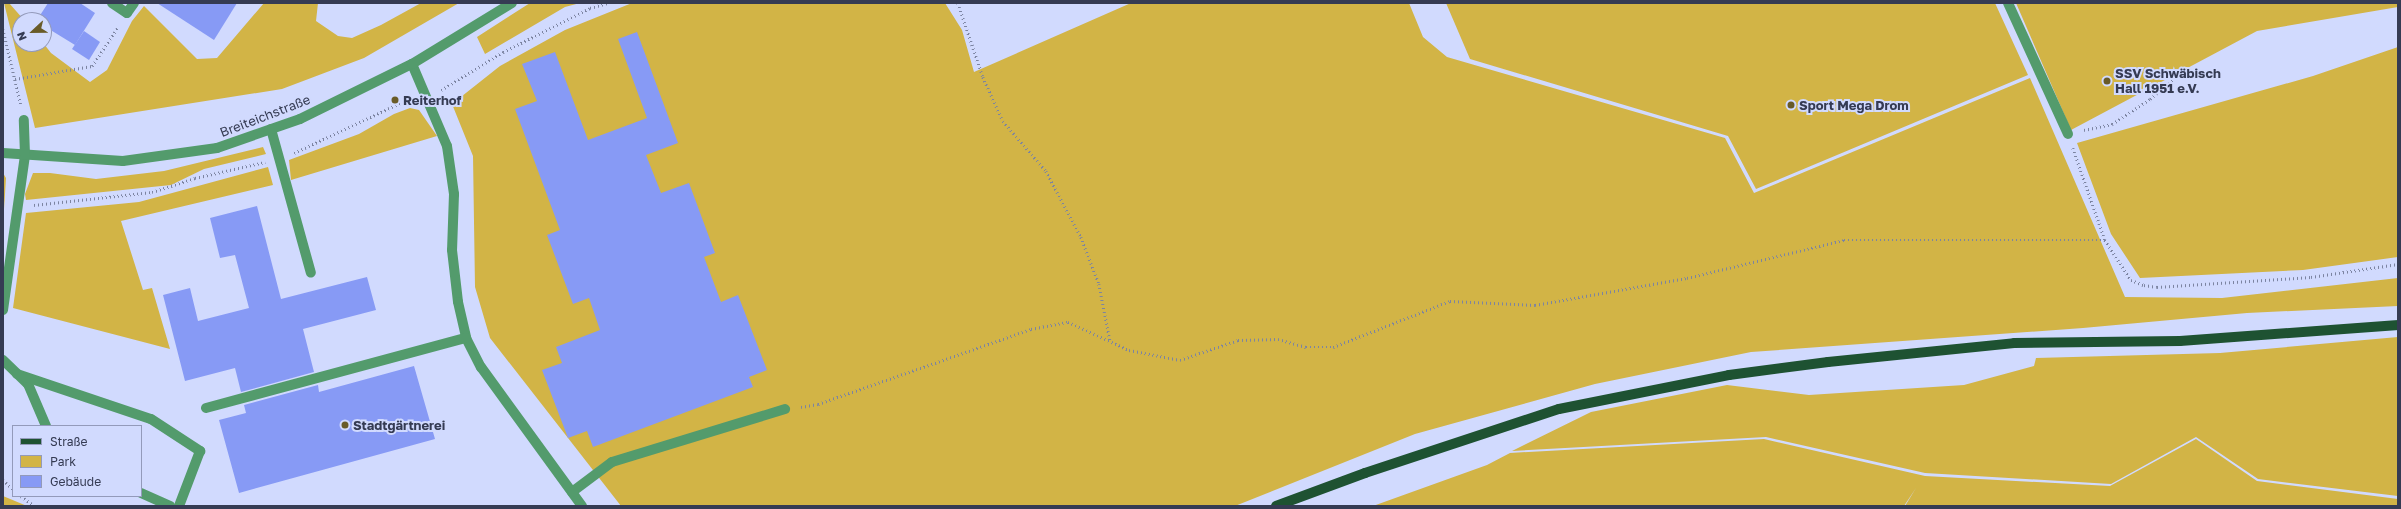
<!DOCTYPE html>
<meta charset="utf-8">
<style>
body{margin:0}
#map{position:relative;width:2401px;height:509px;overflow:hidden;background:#d1dafe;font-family:"Golos Text",sans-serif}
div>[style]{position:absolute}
.green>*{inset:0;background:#d2b446}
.building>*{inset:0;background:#879af5}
.path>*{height:2.5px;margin-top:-1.25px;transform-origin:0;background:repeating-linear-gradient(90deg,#7c84a1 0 1px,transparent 0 4px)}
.minor>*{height:10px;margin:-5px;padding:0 5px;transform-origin:5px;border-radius:5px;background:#539b6c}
.major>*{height:10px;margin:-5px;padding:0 5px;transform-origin:5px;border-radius:5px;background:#1e5232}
.dots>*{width:11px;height:11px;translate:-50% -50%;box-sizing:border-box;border:2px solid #d1dafe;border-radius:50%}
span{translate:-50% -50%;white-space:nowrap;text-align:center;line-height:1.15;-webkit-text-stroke:4px #d1dafe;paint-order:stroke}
.poi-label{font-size:13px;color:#353b53;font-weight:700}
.left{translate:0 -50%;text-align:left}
.street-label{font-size:13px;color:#353b53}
.frame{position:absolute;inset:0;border:4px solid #353b53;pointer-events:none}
.legend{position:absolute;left:12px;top:425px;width:130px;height:72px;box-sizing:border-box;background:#d1dafe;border:1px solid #939aba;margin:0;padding:5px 7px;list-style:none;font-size:12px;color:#353b53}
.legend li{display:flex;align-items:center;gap:8px;height:20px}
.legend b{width:20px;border:1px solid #939aba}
.north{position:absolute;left:12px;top:12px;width:40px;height:40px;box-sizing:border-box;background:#d1dafe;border:1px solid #939aba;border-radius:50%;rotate:248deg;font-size:11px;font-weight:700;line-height:16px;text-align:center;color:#353b53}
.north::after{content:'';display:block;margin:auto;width:14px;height:18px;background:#695b28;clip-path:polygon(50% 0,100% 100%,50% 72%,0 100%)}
</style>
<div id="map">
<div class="green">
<i style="clip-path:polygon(4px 3px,9px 3px,24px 20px,20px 20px,20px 44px,44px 44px,51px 53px,90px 82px,107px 70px,132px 21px,144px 6px,197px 59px,217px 58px,264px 3px,318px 3px,316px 21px,338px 36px,352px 38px,381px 25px,421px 3px,459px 3px,364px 58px,282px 89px,35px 128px)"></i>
<i style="clip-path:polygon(530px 3px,580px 3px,565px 7px,485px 54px,477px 37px)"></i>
<i style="clip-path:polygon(632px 3px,945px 3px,962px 30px,974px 72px,1131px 3px,1409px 3px,1423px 37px,1447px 57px,1725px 138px,1754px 193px,2030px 78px,2125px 297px,2222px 298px,2398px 278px,2398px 306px,2247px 313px,2083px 328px,1751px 352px,1595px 384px,1415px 434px,1235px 506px,621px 506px,490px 338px,475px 287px,473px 156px,452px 104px,500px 66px,565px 30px)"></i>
<i style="clip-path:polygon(1446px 3px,1995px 3px,2028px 75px,1756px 189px,1728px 136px,1470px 59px)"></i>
<i style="clip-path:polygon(2016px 3px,2398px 3px,2398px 7px,2257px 31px,2071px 130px)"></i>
<i style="clip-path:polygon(2398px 47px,2398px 257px,2303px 270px,2140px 278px,2111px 234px,2077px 143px,2313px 76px)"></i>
<i style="clip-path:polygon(410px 108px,419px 110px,437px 136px,291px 180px,289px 160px,359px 134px,394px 114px)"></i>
<i style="clip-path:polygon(263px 147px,266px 154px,204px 169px,171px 185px,26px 200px,25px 194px,33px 173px,50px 173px,96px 179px,164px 171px)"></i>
<i style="clip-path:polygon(268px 167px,273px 185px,121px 221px,143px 290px,152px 288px,170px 349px,13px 308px,26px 213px,139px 202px)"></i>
<i style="clip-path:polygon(3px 173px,6px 178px,3px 225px)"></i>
<i style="clip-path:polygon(2398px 337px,2398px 496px,2258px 479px,2196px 437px,2111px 484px,1925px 473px,1766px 437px,1512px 451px,1591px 412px,1727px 385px,1809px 395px,1964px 385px,2034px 366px,2036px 358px,2220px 353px)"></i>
<i style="clip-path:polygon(1764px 439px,1925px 476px,2110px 486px,2196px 439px,2257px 481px,2398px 499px,2398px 506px,1905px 506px,1916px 488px,1904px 506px,1373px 506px,1487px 465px,1510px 453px)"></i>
<i style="clip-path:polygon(3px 496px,27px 506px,3px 506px)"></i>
</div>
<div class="building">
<i style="clip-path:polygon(48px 3px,80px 3px,95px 13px,75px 45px,44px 26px,44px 20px,37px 20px)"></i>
<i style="clip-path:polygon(157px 3px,237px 3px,214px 40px)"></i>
<i style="clip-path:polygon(84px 31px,100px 42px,89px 60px,72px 49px)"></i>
<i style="clip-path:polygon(637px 32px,678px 143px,646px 155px,661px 193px,689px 183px,715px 253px,704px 257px,721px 302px,738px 295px,767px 370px,749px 377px,753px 387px,593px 447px,587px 431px,568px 438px,542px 370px,562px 363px,556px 347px,600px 330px,589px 298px,573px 304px,547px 235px,560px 230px,515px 109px,537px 101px,522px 64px,555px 52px,588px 140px,647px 118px,618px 39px)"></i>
<i style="clip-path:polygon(257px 206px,281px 299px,367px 277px,376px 310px,303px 329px,314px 372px,241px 392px,235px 368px,185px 381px,163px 295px,190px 288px,198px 321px,249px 308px,235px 255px,220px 258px,210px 218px)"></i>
<i style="clip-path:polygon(414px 366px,435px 439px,239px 493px,219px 420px,246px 413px,244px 405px,318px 385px,319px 392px)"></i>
</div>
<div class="path">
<i style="left:958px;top:3px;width:78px;rotate:71.3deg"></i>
<i style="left:983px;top:77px;width:48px;rotate:65.6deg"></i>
<i style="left:1003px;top:121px;width:66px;rotate:49.3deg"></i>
<i style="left:1046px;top:171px;width:75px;rotate:62.1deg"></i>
<i style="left:1081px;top:237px;width:50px;rotate:69deg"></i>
<i style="left:1099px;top:284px;width:57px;rotate:78.9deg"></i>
<i style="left:3px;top:29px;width:78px;rotate:76.7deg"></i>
<i style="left:15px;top:79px;width:78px;rotate:-9.6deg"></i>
<i style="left:92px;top:66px;width:47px;rotate:-56.3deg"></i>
<i style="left:441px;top:90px;width:73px;rotate:-31.5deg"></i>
<i style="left:503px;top:52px;width:97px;rotate:-26.8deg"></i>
<i style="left:590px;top:8px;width:18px;rotate:-16deg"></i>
<i style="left:2084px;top:130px;width:29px;rotate:-12deg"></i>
<i style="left:2112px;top:124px;width:45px;rotate:-33.3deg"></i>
<i style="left:2150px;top:99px;width:51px;rotate:-40.2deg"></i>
<i style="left:2073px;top:148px;width:97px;rotate:70.8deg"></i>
<i style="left:2105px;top:240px;width:48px;rotate:57deg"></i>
<i style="left:2131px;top:280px;width:14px;rotate:21deg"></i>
<i style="left:2144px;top:285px;width:13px;rotate:9deg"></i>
<i style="left:2157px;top:287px;width:154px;rotate:-3.7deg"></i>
<i style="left:2311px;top:277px;width:88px;rotate:-8.5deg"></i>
<i style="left:294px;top:153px;width:127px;rotate:-25.2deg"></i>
<i style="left:34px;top:205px;width:119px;rotate:-6.3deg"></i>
<i style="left:152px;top:192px;width:45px;rotate:-18deg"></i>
<i style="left:195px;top:178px;width:72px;rotate:-12.9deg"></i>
<i style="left:801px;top:407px;width:17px;rotate:-10deg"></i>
<i style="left:818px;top:404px;width:226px;rotate:-19.4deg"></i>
<i style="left:1031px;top:329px;width:38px;rotate:-11deg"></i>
<i style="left:1068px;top:322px;width:67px;rotate:24.7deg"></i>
<i style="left:1129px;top:350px;width:52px;rotate:11.1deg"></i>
<i style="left:1180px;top:360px;width:61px;rotate:-19deg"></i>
<i style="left:1238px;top:340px;width:40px;rotate:-1.4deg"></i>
<i style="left:1278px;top:339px;width:29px;rotate:16deg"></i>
<i style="left:1306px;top:347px;width:27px"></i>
<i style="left:1333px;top:347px;width:126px;rotate:-21.5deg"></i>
<i style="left:1450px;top:301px;width:85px;rotate:2.7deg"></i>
<i style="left:1535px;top:305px;width:154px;rotate:-10.1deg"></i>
<i style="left:1687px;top:278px;width:162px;rotate:-13.6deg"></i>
<i style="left:1844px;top:240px;width:261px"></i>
<i style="left:3px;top:480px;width:13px;rotate:42deg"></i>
<i style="left:21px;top:496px;width:17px;rotate:36deg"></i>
</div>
<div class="minor">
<i style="left:112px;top:3px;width:18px;rotate:34deg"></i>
<i style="left:127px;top:13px;width:12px;rotate:-55deg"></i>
<i style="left:2008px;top:3px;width:144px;rotate:65.4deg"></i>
<i style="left:412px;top:64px;width:89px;rotate:66.9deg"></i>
<i style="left:447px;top:146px;width:49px;rotate:81.7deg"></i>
<i style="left:454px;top:194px;width:56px;rotate:92deg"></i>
<i style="left:452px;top:250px;width:52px;rotate:83.4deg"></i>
<i style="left:458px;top:302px;width:37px;rotate:77deg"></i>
<i style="left:466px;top:338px;width:33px;rotate:63deg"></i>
<i style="left:481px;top:367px;width:172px;rotate:54deg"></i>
<i style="left:271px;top:129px;width:149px;rotate:74.5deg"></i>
<i style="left:3px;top:153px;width:120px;rotate:3.8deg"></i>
<i style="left:123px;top:161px;width:95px;rotate:-7.9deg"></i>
<i style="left:217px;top:148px;width:88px;rotate:-19.3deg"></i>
<i style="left:300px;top:119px;width:125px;rotate:-26.2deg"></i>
<i style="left:412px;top:64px;width:117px;rotate:-31.4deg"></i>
<i style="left:3px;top:310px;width:157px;rotate:-81.9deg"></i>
<i style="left:25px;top:155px;width:35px;rotate:-92deg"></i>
<i style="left:3px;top:360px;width:35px;rotate:44deg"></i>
<i style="left:28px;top:384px;width:46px;rotate:66.8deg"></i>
<i style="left:17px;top:374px;width:141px;rotate:18.6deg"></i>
<i style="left:151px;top:419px;width:59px;rotate:33.1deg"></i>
<i style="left:200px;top:451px;width:59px;rotate:110.9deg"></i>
<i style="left:206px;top:408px;width:269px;rotate:-15.1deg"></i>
<i style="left:572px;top:492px;width:50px;rotate:-36.9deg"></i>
<i style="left:612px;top:462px;width:181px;rotate:-17deg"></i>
<i style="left:141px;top:493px;width:32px;rotate:24deg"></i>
</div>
<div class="major">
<i style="left:1276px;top:506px;width:95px;rotate:-20.3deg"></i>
<i style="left:1365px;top:473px;width:204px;rotate:-18.3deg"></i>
<i style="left:1559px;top:409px;width:173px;rotate:-11.3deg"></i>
<i style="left:1729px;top:375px;width:100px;rotate:-7.5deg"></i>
<i style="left:1828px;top:362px;width:187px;rotate:-5.8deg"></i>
<i style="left:2014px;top:343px;width:166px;rotate:-0.7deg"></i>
<i style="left:2180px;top:341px;width:219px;rotate:-4.2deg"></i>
</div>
<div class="dots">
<i style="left:2107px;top:81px;background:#695b28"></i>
<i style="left:395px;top:100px;background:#695b28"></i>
<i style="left:1791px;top:105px;background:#695b28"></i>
<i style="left:345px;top:425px;background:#695b28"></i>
</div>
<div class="poi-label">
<span class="left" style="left:2115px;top:81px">SSV Schwäbisch<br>Hall 1951 e.V.</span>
<span class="left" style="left:403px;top:100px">Reiterhof</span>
<span class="left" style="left:1799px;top:105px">Sport Mega Drom</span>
<span class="left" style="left:353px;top:425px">Stadtgärtnerei</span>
</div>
<div class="street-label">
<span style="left:265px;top:116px;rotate:-21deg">Breiteichstraße</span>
</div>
<div class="frame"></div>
<ul class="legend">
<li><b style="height:5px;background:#1e5232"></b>Straße</li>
<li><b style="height:11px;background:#d2b446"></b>Park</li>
<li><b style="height:11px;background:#879af5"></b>Gebäude</li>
</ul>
<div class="north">N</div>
</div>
